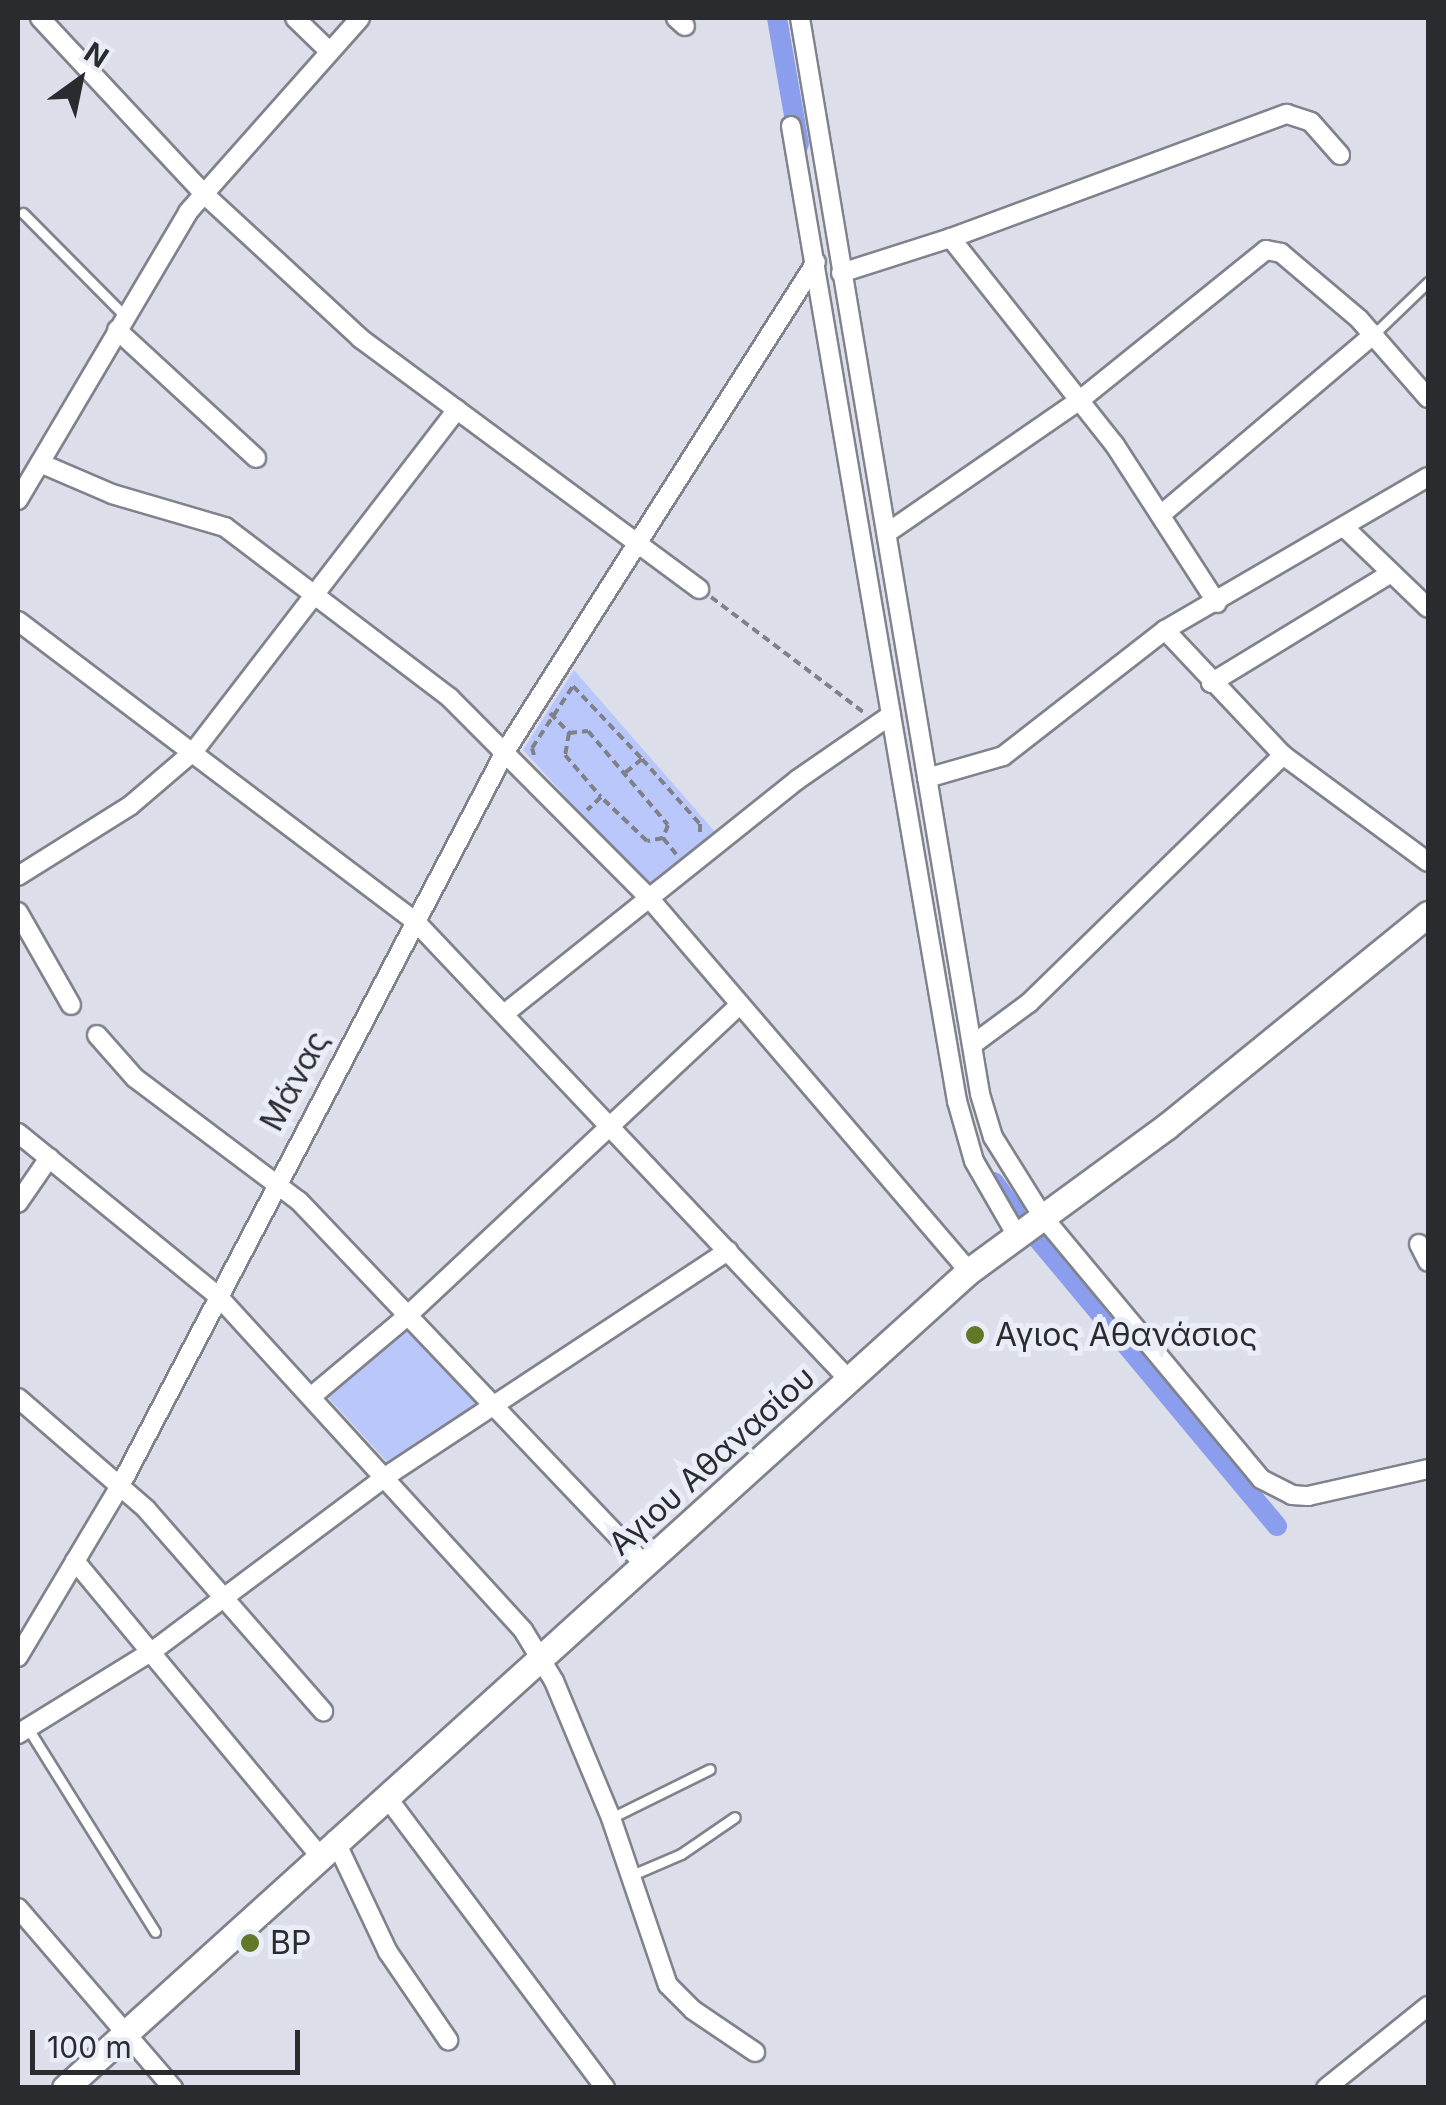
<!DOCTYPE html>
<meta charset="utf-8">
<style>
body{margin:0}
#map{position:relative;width:1446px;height:2105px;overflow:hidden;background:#dcdfea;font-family:Inter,sans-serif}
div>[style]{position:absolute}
.green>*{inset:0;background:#b9c7fb}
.canal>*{height:20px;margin:-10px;padding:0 10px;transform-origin:10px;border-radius:10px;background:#8b9eee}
.path>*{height:4px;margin-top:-2px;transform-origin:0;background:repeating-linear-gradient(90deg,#7f8088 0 8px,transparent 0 13px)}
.roads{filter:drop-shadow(2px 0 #80828c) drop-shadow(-2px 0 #80828c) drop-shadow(0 2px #80828c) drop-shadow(0 -2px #80828c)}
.service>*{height:9px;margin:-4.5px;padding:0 4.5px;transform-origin:4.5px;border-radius:4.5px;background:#fff}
.minor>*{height:18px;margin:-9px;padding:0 9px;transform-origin:9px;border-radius:9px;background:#fff}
.secondary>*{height:25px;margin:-12.5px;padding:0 12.5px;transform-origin:12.5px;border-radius:12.5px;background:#fff}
.dots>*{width:28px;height:28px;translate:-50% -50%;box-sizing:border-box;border:5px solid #e9edf7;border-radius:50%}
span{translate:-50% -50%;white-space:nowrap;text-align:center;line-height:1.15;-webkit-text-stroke:10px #e9edf7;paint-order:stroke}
.street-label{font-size:32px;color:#2a2b2f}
.poi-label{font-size:32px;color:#2a2b2f}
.left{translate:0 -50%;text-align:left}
.frame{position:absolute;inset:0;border:20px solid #2a2b2f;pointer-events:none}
.north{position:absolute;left:30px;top:30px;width:100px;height:100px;-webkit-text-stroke:8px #e9edf7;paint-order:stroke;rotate:33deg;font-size:28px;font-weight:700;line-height:40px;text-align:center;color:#2a2b2f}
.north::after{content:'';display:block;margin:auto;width:35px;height:45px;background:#2a2b2f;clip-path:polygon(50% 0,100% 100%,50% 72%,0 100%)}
.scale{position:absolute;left:30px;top:2030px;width:270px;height:45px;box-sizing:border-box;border:5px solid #2a2b2f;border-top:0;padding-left:12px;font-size:30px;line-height:35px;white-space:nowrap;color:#2a2b2f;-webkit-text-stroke:8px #e9edf7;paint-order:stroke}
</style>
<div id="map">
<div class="green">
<i style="clip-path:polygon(574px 670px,716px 833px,648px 887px,523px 750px)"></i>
<i style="clip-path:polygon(401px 1322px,480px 1404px,390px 1465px,323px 1392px)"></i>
</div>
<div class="canal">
<i style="left:777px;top:18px;width:128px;rotate:80.1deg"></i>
<i style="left:994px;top:1182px;width:37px;rotate:55deg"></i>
<i style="left:1037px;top:1238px;width:375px;rotate:50.2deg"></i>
</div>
<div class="path">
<i style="left:711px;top:597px;width:191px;rotate:37.1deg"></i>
<i style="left:550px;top:713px;width:28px;rotate:46deg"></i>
<i style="left:569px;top:733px;width:19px;rotate:-6deg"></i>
<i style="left:588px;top:731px;width:123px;rotate:49.6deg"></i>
<i style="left:668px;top:825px;width:14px;rotate:111deg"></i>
<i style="left:663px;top:838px;width:16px;rotate:169deg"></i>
<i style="left:647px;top:841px;width:64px;rotate:-136.3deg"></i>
<i style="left:601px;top:797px;width:19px;rotate:137deg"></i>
<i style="left:569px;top:733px;width:22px;rotate:100deg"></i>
<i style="left:565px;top:755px;width:55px;rotate:49.4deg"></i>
<i style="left:534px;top:755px;width:7px;rotate:-106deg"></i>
<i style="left:532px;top:748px;width:74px;rotate:-56.5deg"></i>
<i style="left:573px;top:686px;width:100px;rotate:46.6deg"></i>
<i style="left:642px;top:759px;width:22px;rotate:141deg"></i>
<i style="left:642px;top:759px;width:87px;rotate:48.3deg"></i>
<i style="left:700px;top:824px;width:11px;rotate:90deg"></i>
<i style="left:663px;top:838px;width:21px;rotate:51deg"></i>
</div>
<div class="roads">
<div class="service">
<i style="left:23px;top:213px;width:145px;rotate:45.3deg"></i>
<i style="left:1374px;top:334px;width:75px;rotate:-43.9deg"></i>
<i style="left:29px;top:1730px;width:238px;rotate:58deg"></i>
<i style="left:611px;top:1818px;width:110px;rotate:-26.3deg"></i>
<i style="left:632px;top:1875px;width:53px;rotate:-23.2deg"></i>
<i style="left:681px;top:1854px;width:65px;rotate:-34.4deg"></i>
</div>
<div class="minor">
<i style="left:40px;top:18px;width:239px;rotate:47deg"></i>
<i style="left:203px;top:193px;width:214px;rotate:42.7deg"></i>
<i style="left:360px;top:338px;width:422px;rotate:36.5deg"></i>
<i style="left:295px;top:18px;width:47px;rotate:44.1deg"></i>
<i style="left:676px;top:18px;width:12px;rotate:42deg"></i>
<i style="left:800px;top:18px;width:1091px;rotate:80.5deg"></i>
<i style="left:980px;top:1094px;width:45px;rotate:73.2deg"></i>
<i style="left:993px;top:1137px;width:94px;rotate:58deg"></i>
<i style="left:1043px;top:1217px;width:341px;rotate:50.2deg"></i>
<i style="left:1261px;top:1479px;width:35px;rotate:27deg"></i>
<i style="left:1292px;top:1495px;width:16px;rotate:4deg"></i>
<i style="left:1308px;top:1496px;width:123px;rotate:-12.7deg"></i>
<i style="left:791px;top:126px;width:597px;rotate:80.36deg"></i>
<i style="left:841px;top:273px;width:115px;rotate:-17.7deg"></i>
<i style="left:117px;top:330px;width:189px;rotate:42.6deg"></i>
<i style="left:40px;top:463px;width:78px;rotate:23.3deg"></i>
<i style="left:112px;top:494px;width:118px;rotate:16.3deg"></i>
<i style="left:225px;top:527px;width:283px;rotate:37.2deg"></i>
<i style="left:450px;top:698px;width:284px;rotate:45.1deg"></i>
<i style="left:650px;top:899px;width:490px;rotate:49.4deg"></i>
<i style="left:18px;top:500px;width:334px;rotate:-59.4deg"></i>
<i style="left:188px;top:212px;width:259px;rotate:-48.4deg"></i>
<i style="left:1163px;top:513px;width:277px;rotate:-40.3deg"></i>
<i style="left:1345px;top:528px;width:115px;rotate:43.9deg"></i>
<i style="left:887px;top:533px;width:234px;rotate:-34.6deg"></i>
<i style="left:1080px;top:400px;width:239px;rotate:-38.9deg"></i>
<i style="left:1266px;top:250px;width:15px;rotate:11deg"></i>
<i style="left:1281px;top:253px;width:102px;rotate:40.2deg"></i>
<i style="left:1359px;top:319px;width:105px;rotate:48.9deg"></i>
<i style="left:1217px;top:603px;width:189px;rotate:-122.9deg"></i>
<i style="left:1114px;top:444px;width:263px;rotate:-128.4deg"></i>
<i style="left:951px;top:238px;width:358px;rotate:-20.3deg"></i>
<i style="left:1287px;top:114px;width:25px;rotate:18deg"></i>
<i style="left:1311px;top:122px;width:44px;rotate:48.7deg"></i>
<i style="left:18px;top:621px;width:498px;rotate:37.1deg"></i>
<i style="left:415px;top:921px;width:633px;rotate:46.6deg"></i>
<i style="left:1165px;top:630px;width:172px;rotate:46.7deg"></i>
<i style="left:1283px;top:755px;width:180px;rotate:36.4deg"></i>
<i style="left:1211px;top:683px;width:207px;rotate:-31.4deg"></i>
<i style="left:927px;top:778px;width:79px;rotate:-16.1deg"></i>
<i style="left:1003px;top:756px;width:205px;rotate:-37.9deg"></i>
<i style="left:1165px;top:630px;width:304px;rotate:-30.2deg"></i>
<i style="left:18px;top:876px;width:133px;rotate:-32.1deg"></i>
<i style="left:131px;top:805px;width:83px;rotate:-40.6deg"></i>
<i style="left:194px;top:751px;width:431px;rotate:-52.4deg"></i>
<i style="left:18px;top:912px;width:107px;rotate:60.3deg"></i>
<i style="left:504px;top:1014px;width:375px;rotate:-38.6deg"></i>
<i style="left:797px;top:780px;width:114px;rotate:-34.7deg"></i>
<i style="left:891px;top:715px;width:392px;rotate:80.3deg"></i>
<i style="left:957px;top:1101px;width:62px;rotate:74.2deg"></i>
<i style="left:974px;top:1161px;width:84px;rotate:60.1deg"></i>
<i style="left:97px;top:1035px;width:57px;rotate:48.5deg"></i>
<i style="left:135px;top:1078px;width:205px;rotate:36.9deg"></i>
<i style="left:299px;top:1201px;width:502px;rotate:46.45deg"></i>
<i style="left:972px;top:1045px;width:71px;rotate:-36.4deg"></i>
<i style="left:1029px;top:1003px;width:355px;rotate:-44.3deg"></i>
<i style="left:18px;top:1133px;width:258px;rotate:39.2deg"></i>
<i style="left:218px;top:1296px;width:452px;rotate:47.6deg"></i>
<i style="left:523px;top:1630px;width:60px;rotate:58.7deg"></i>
<i style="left:554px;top:1681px;width:148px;rotate:67.4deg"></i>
<i style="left:611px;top:1818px;width:176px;rotate:71.2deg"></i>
<i style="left:668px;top:1985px;width:35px;rotate:45deg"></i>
<i style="left:693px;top:2010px;width:75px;rotate:34.1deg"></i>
<i style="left:18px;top:1203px;width:55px;rotate:-55.4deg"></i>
<i style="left:1419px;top:1244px;width:20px;rotate:63deg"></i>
<i style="left:312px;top:1396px;width:123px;rotate:-40deg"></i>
<i style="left:406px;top:1317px;width:455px;rotate:-43.1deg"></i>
<i style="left:18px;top:1398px;width:169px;rotate:40.9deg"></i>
<i style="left:146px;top:1509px;width:269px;rotate:48.8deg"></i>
<i style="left:75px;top:1561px;width:382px;rotate:50.3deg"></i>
<i style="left:18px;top:1657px;width:201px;rotate:-59.2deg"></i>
<i style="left:121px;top:1484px;width:829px;rotate:-62.32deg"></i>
<i style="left:506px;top:750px;width:578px;rotate:-57.57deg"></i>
<i style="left:18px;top:1734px;width:160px;rotate:-31.7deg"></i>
<i style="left:154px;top:1650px;width:289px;rotate:-36.8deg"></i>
<i style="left:385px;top:1477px;width:411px;rotate:-33.4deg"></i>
<i style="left:386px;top:1796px;width:365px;rotate:53.1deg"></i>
<i style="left:335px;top:1840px;width:124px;rotate:64.7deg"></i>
<i style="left:388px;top:1952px;width:107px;rotate:55.7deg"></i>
<i style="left:18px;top:1908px;width:238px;rotate:49.3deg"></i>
<i style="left:1326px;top:2088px;width:131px;rotate:-38.8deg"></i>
</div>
<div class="secondary">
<i style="left:65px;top:2088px;width:1218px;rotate:-42.11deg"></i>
<i style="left:969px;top:1271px;width:245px;rotate:-36.2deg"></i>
<i style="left:1167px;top:1126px;width:336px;rotate:-39.1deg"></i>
</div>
</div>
<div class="dots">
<i style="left:975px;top:1335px;background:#627727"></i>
<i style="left:250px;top:1943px;background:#627727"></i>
</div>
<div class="street-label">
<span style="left:295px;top:1081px;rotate:-62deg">Μάνας</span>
<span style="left:712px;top:1461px;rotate:-42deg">Αγιου Αθανασίου</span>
</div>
<div class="poi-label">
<span class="left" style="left:995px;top:1335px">Αγιος Αθανάσιος</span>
<span class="left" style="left:270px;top:1943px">BP</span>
</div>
<div class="frame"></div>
<div class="north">N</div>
<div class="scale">100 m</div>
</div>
